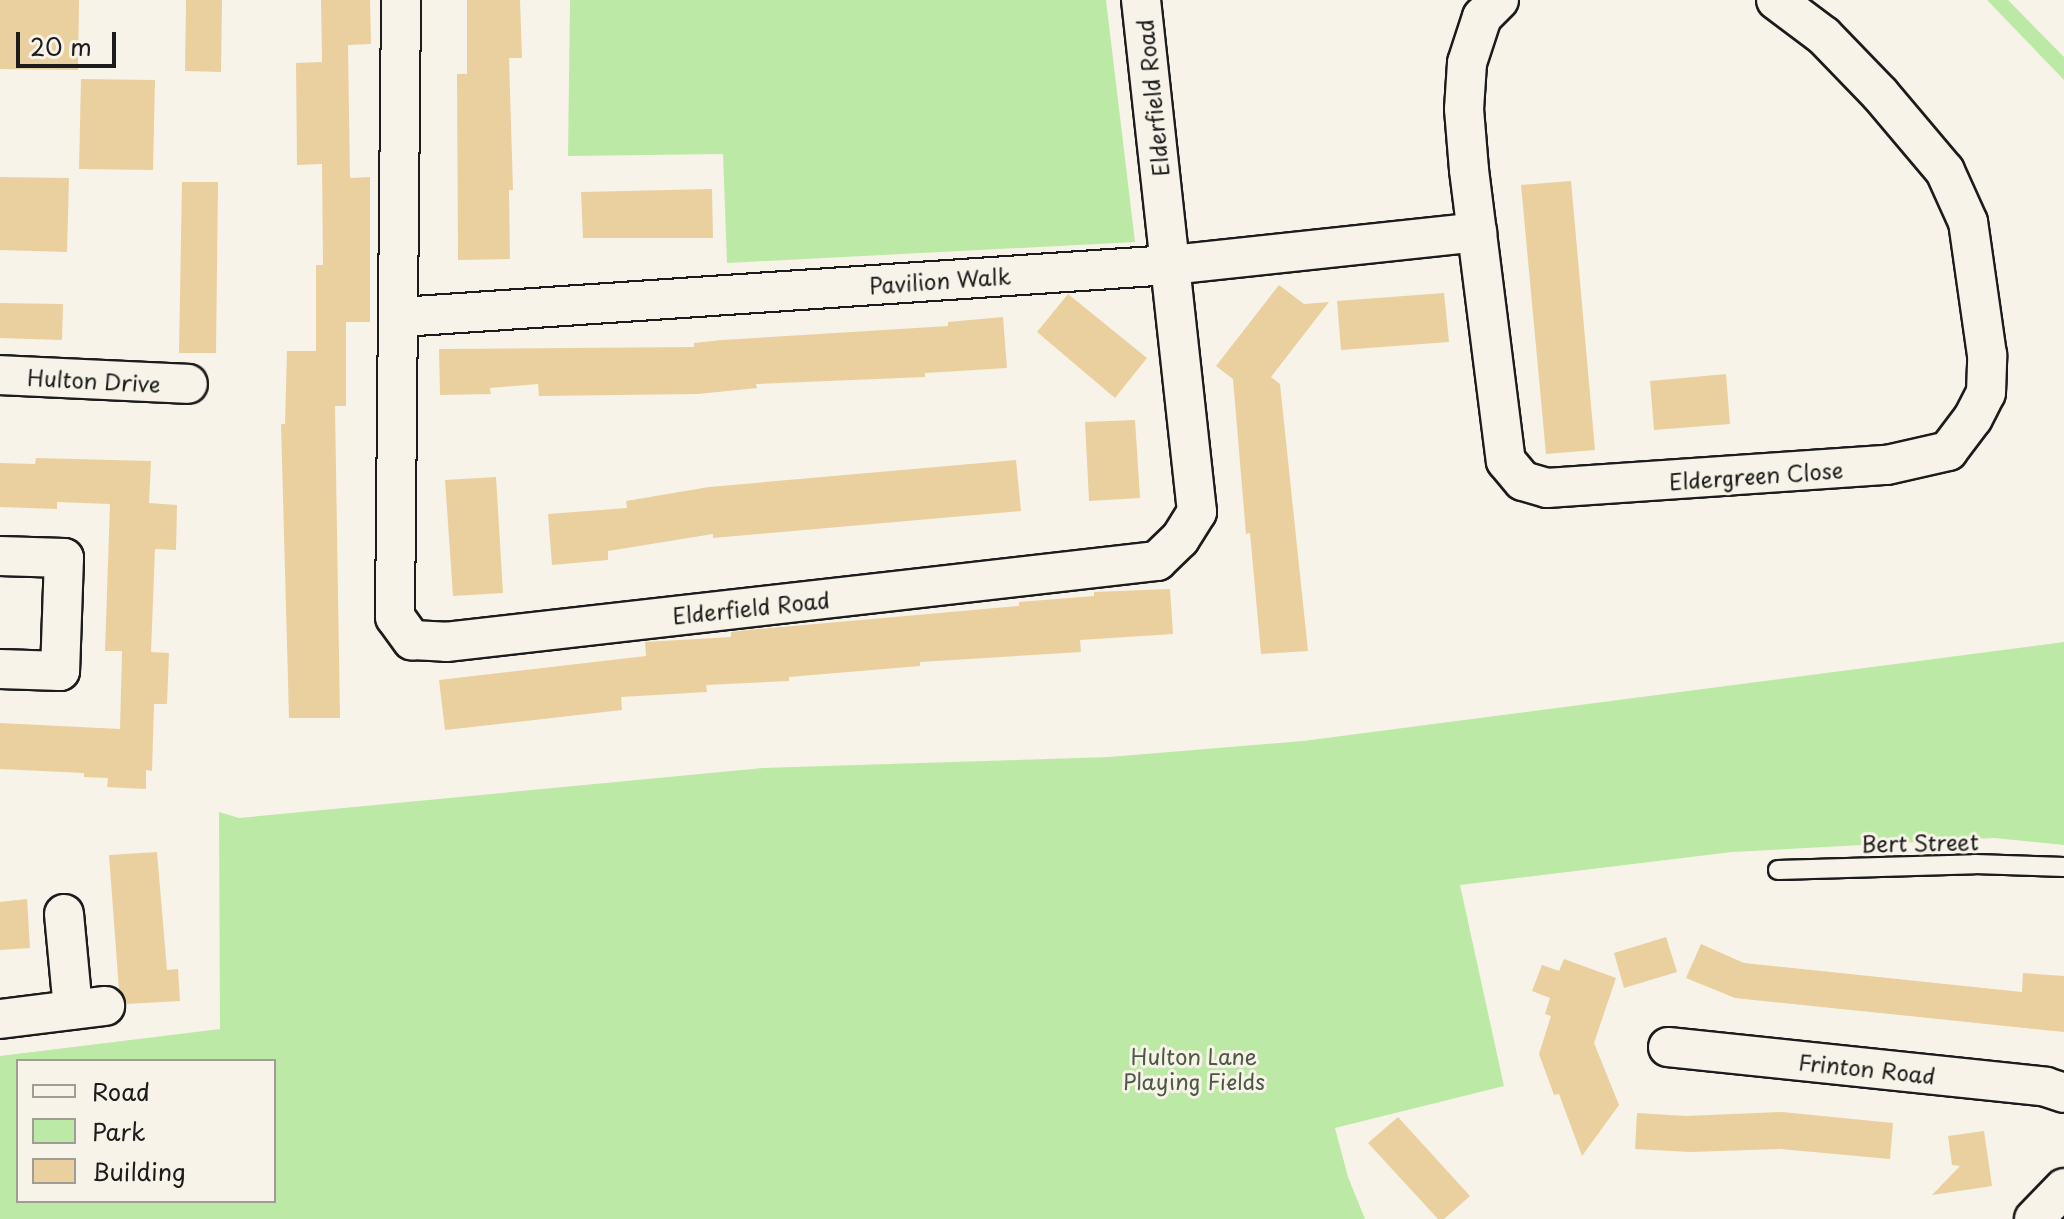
<!DOCTYPE html>
<style>
body{margin:0}
#map{position:relative;width:2064px;height:1219px;overflow:hidden;background:#f7f3e8;font-family:"Playpen Sans",sans-serif}
div>[style]{position:absolute}
.green>*{inset:0;background:#bde9a6}
.building>*{inset:0;background:#ebd09f}
.roads{filter:drop-shadow(2px 0 #1c1c1c) drop-shadow(-2px 0 #1c1c1c) drop-shadow(0 2px #1c1c1c) drop-shadow(0 -2px #1c1c1c)}
.lane>*{height:18px;margin:-9px;padding:0 9px;transform-origin:9px;border-radius:9px;background:#f7f3e8}
.street>*{height:38px;margin:-19px;padding:0 19px;transform-origin:19px;border-radius:19px;background:#f7f3e8}
span{translate:-50% -50%;white-space:nowrap;text-align:center;line-height:1.15;-webkit-text-stroke:6px #f7f3e8;paint-order:stroke}
.street-label{font-size:22px;color:#1c1c1c}
.park-label{font-size:22px;color:#4c5a45}
.legend{position:absolute;left:16px;top:1059px;width:260px;height:144px;box-sizing:border-box;background:#f7f3e8;border:2px solid #9f9d96;margin:0;padding:10px 14px;list-style:none;font-size:24px;color:#1c1c1c}
.legend li{display:flex;align-items:center;gap:16px;height:40px}
.legend b{width:40px;border:2px solid #9f9d96}
.scale{position:absolute;left:16px;top:32px;width:100px;height:36px;box-sizing:border-box;border:4px solid #1c1c1c;border-top:0;padding-left:10px;font-size:24px;line-height:28px;white-space:nowrap;color:#1c1c1c;-webkit-text-stroke:6px #f7f3e8;paint-order:stroke}
</style>
<div id="map">
<div class="green">
<i style="clip-path:polygon(570px 0,1106px 0,1135px 242px,727px 263px,723px 154px,568px 156px)"></i>
<i style="clip-path:polygon(1987px 0,2008px 0,2064px 57px,2064px 80px)"></i>
<i style="clip-path:polygon(evenodd,2064px 642px,2064px 845px,1994px 838px,1732px 852px,1460px 885px,1504px 1086px,1335px 1128px,1348px 1177px,1365px 1219px,0 1219px,0 1056px,220px 1029px,219px 812px,239px 818px,763px 768px,1109px 757px,1303px 741px,2064px 642px,274px 1061px,274px 1201px,18px 1201px,18px 1061px,274px 1061px)"></i>
</div>
<div class="building">
<i style="clip-path:polygon(0 0,79px 0,78px 70px,0 69px)"></i>
<i style="clip-path:polygon(186px 0,222px 0,221px 72px,185px 71px)"></i>
<i style="clip-path:polygon(321px 0,370px 0,371px 44px,348px 45px,350px 178px,370px 177px,370px 322px,346px 322px,346px 406px,335px 406px,340px 718px,289px 718px,281px 424px,285px 424px,287px 351px,316px 351px,316px 265px,323px 265px,322px 164px,297px 165px,296px 63px,322px 62px)"></i>
<i style="clip-path:polygon(467px 0,520px 0,522px 58px,509px 58px,513px 190px,509px 190px,510px 259px,458px 260px,457px 74px,467px 74px)"></i>
<i style="clip-path:polygon(81px 79px,155px 80px,153px 170px,79px 169px)"></i>
<i style="clip-path:polygon(0 177px,69px 178px,67px 252px,0 250px)"></i>
<i style="clip-path:polygon(1571px 181px,1595px 450px,1546px 454px,1521px 185px)"></i>
<i style="clip-path:polygon(182px 182px,218px 182px,216px 353px,179px 353px)"></i>
<i style="clip-path:polygon(712px 189px,713px 238px,583px 238px,581px 192px)"></i>
<i style="clip-path:polygon(1279px 285px,1304px 304px,1329px 302px,1271px 377px,1280px 384px,1308px 651px,1261px 654px,1250px 533px,1246px 534px,1233px 379px,1216px 366px)"></i>
<i style="clip-path:polygon(1444px 293px,1449px 342px,1341px 350px,1337px 301px)"></i>
<i style="clip-path:polygon(1068px 294px,1147px 358px,1115px 398px,1037px 332px)"></i>
<i style="clip-path:polygon(0 303px,63px 304px,62px 340px,0 338px)"></i>
<i style="clip-path:polygon(1003px 317px,1007px 368px,925px 373px,925px 377px,756px 384px,757px 388px,698px 394px,539px 396px,538px 384px,490px 388px,491px 394px,440px 395px,439px 349px,694px 347px,694px 343px,722px 340px,948px 326px,948px 322px)"></i>
<i style="clip-path:polygon(1726px 374px,1730px 424px,1654px 430px,1650px 381px)"></i>
<i style="clip-path:polygon(1135px 420px,1140px 498px,1089px 501px,1085px 422px)"></i>
<i style="clip-path:polygon(36px 458px,151px 461px,149px 503px,177px 505px,176px 550px,155px 549px,151px 652px,169px 653px,167px 704px,154px 704px,152px 771px,146px 770px,146px 789px,107px 787px,108px 778px,84px 777px,84px 773px,0 769px,0 723px,120px 729px,122px 651px,105px 651px,110px 504px,57px 502px,57px 509px,0 507px,0 463px,35px 464px)"></i>
<i style="clip-path:polygon(1016px 460px,1021px 511px,713px 538px,713px 534px,608px 551px,608px 560px,552px 565px,548px 514px,627px 508px,626px 501px,709px 487px)"></i>
<i style="clip-path:polygon(496px 477px,503px 593px,453px 596px,445px 480px)"></i>
<i style="clip-path:polygon(1170px 589px,1173px 634px,1080px 640px,1081px 652px,920px 662px,920px 666px,789px 677px,789px 681px,706px 685px,707px 692px,621px 697px,622px 710px,445px 730px,439px 680px,646px 656px,645px 642px,731px 637px,731px 632px,747px 630px,1019px 606px,1019px 602px,1094px 596px,1094px 592px)"></i>
<i style="clip-path:polygon(157px 852px,167px 970px,178px 969px,180px 1001px,127px 1004px,119px 990px,109px 855px)"></i>
<i style="clip-path:polygon(27px 899px,30px 948px,0 950px,0 902px)"></i>
<i style="clip-path:polygon(1666px 937px,1677px 972px,1624px 988px,1614px 953px)"></i>
<i style="clip-path:polygon(1701px 944px,1744px 963px,2022px 992px,2023px 973px,2064px 976px,2064px 1032px,1735px 998px,1686px 978px)"></i>
<i style="clip-path:polygon(1564px 959px,1616px 978px,1594px 1043px,1619px 1105px,1582px 1156px,1559px 1094px,1554px 1095px,1539px 1054px,1551px 1016px,1545px 1014px,1550px 998px,1532px 991px,1542px 965px,1559px 971px)"></i>
<i style="clip-path:polygon(1782px 1112px,1893px 1123px,1890px 1159px,1780px 1149px,1690px 1152px,1635px 1149px,1637px 1113px,1686px 1116px)"></i>
<i style="clip-path:polygon(1398px 1117px,1470px 1196px,1444px 1219px,1438px 1219px,1368px 1143px)"></i>
<i style="clip-path:polygon(1984px 1131px,1992px 1186px,1932px 1195px,1960px 1166px,1952px 1165px,1948px 1136px)"></i>
</div>
<div class="roads">
<div class="lane">
<i style="left:1778px;top:870px;width:197px;rotate:-1.7deg"></i>
<i style="left:1975px;top:864px;width:89px;rotate:1.9deg"></i>
</div>
<div class="street">
<i style="left:401px;top:0;width:617px;rotate:90.56deg"></i>
<i style="left:395px;top:617px;width:29px;rotate:54deg"></i>
<i style="left:412px;top:640px;width:34px;rotate:3deg"></i>
<i style="left:446px;top:642px;width:716px;rotate:-6.5deg"></i>
<i style="left:1157px;top:561px;width:32px;rotate:-44deg"></i>
<i style="left:1180px;top:539px;width:32px;rotate:-58deg"></i>
<i style="left:1197px;top:512px;width:515px;rotate:-96.24deg"></i>
<i style="left:1499px;top:0;width:24px;rotate:135deg"></i>
<i style="left:1482px;top:17px;width:48px;rotate:108.1deg"></i>
<i style="left:1467px;top:63px;width:46px;rotate:93.7deg"></i>
<i style="left:1464px;top:109px;width:61px;rotate:85.3deg"></i>
<i style="left:1469px;top:170px;width:293px;rotate:82.8deg"></i>
<i style="left:1506px;top:461px;width:26px;rotate:50deg"></i>
<i style="left:1523px;top:481px;width:25px;rotate:16deg"></i>
<i style="left:1547px;top:488px;width:341px;rotate:-3.9deg"></i>
<i style="left:1887px;top:465px;width:63px;rotate:-12.9deg"></i>
<i style="left:1948px;top:451px;width:41px;rotate:-52.9deg"></i>
<i style="left:1973px;top:418px;width:28px;rotate:-63deg"></i>
<i style="left:1986px;top:393px;width:38px;rotate:-88deg"></i>
<i style="left:1987px;top:355px;width:134px;rotate:-98.1deg"></i>
<i style="left:1968px;top:222px;width:56px;rotate:-114.3deg"></i>
<i style="left:1945px;top:171px;width:101px;rotate:-130.2deg"></i>
<i style="left:1880px;top:94px;width:81px;rotate:-134deg"></i>
<i style="left:1824px;top:36px;width:60px;rotate:-143.1deg"></i>
<i style="left:401px;top:317px;width:771px;rotate:-3.87deg"></i>
<i style="left:1170px;top:265px;width:309px;rotate:-6.1deg"></i>
<i style="left:0;top:375px;width:188px;rotate:2.7deg"></i>
<i style="left:0;top:556px;width:64px;rotate:1.8deg"></i>
<i style="left:64px;top:558px;width:113px;rotate:92deg"></i>
<i style="left:60px;top:671px;width:60px;rotate:-178.1deg"></i>
<i style="left:64px;top:914px;width:96px;rotate:84.6deg"></i>
<i style="left:0;top:1019px;width:106px;rotate:-7.1deg"></i>
<i style="left:1668px;top:1047px;width:380px;rotate:6deg"></i>
<i style="left:2046px;top:1087px;width:19px;rotate:18deg"></i>
<i style="left:2034px;top:1219px;width:43px;rotate:-45.9deg"></i>
</div>
</div>
<div class="street-label">
<span style="left:1152px;top:98px;rotate:-96deg">Elderfield Road</span>
<span style="left:940px;top:280px;rotate:-4deg">Pavilion Walk</span>
<span style="left:94px;top:380px;rotate:3deg">Hulton Drive</span>
<span style="left:1756px;top:475px;rotate:-4deg">Eldergreen Close</span>
<span style="left:751px;top:607px;rotate:-6deg">Elderfield Road</span>
<span style="left:1920px;top:842px;rotate:-1deg">Bert Street</span>
<span style="left:1867px;top:1068px;rotate:6deg">Frinton Road</span>
</div>
<div class="park-label">
<span style="left:1194px;top:1068px">Hulton Lane<br>Playing Fields</span>
</div>
<ul class="legend">
<li><b style="height:10px;background:#f7f3e8"></b>Road</li>
<li><b style="height:22px;background:#bde9a6"></b>Park</li>
<li><b style="height:22px;background:#ebd09f"></b>Building</li>
</ul>
<div class="scale">20 m</div>
</div>
